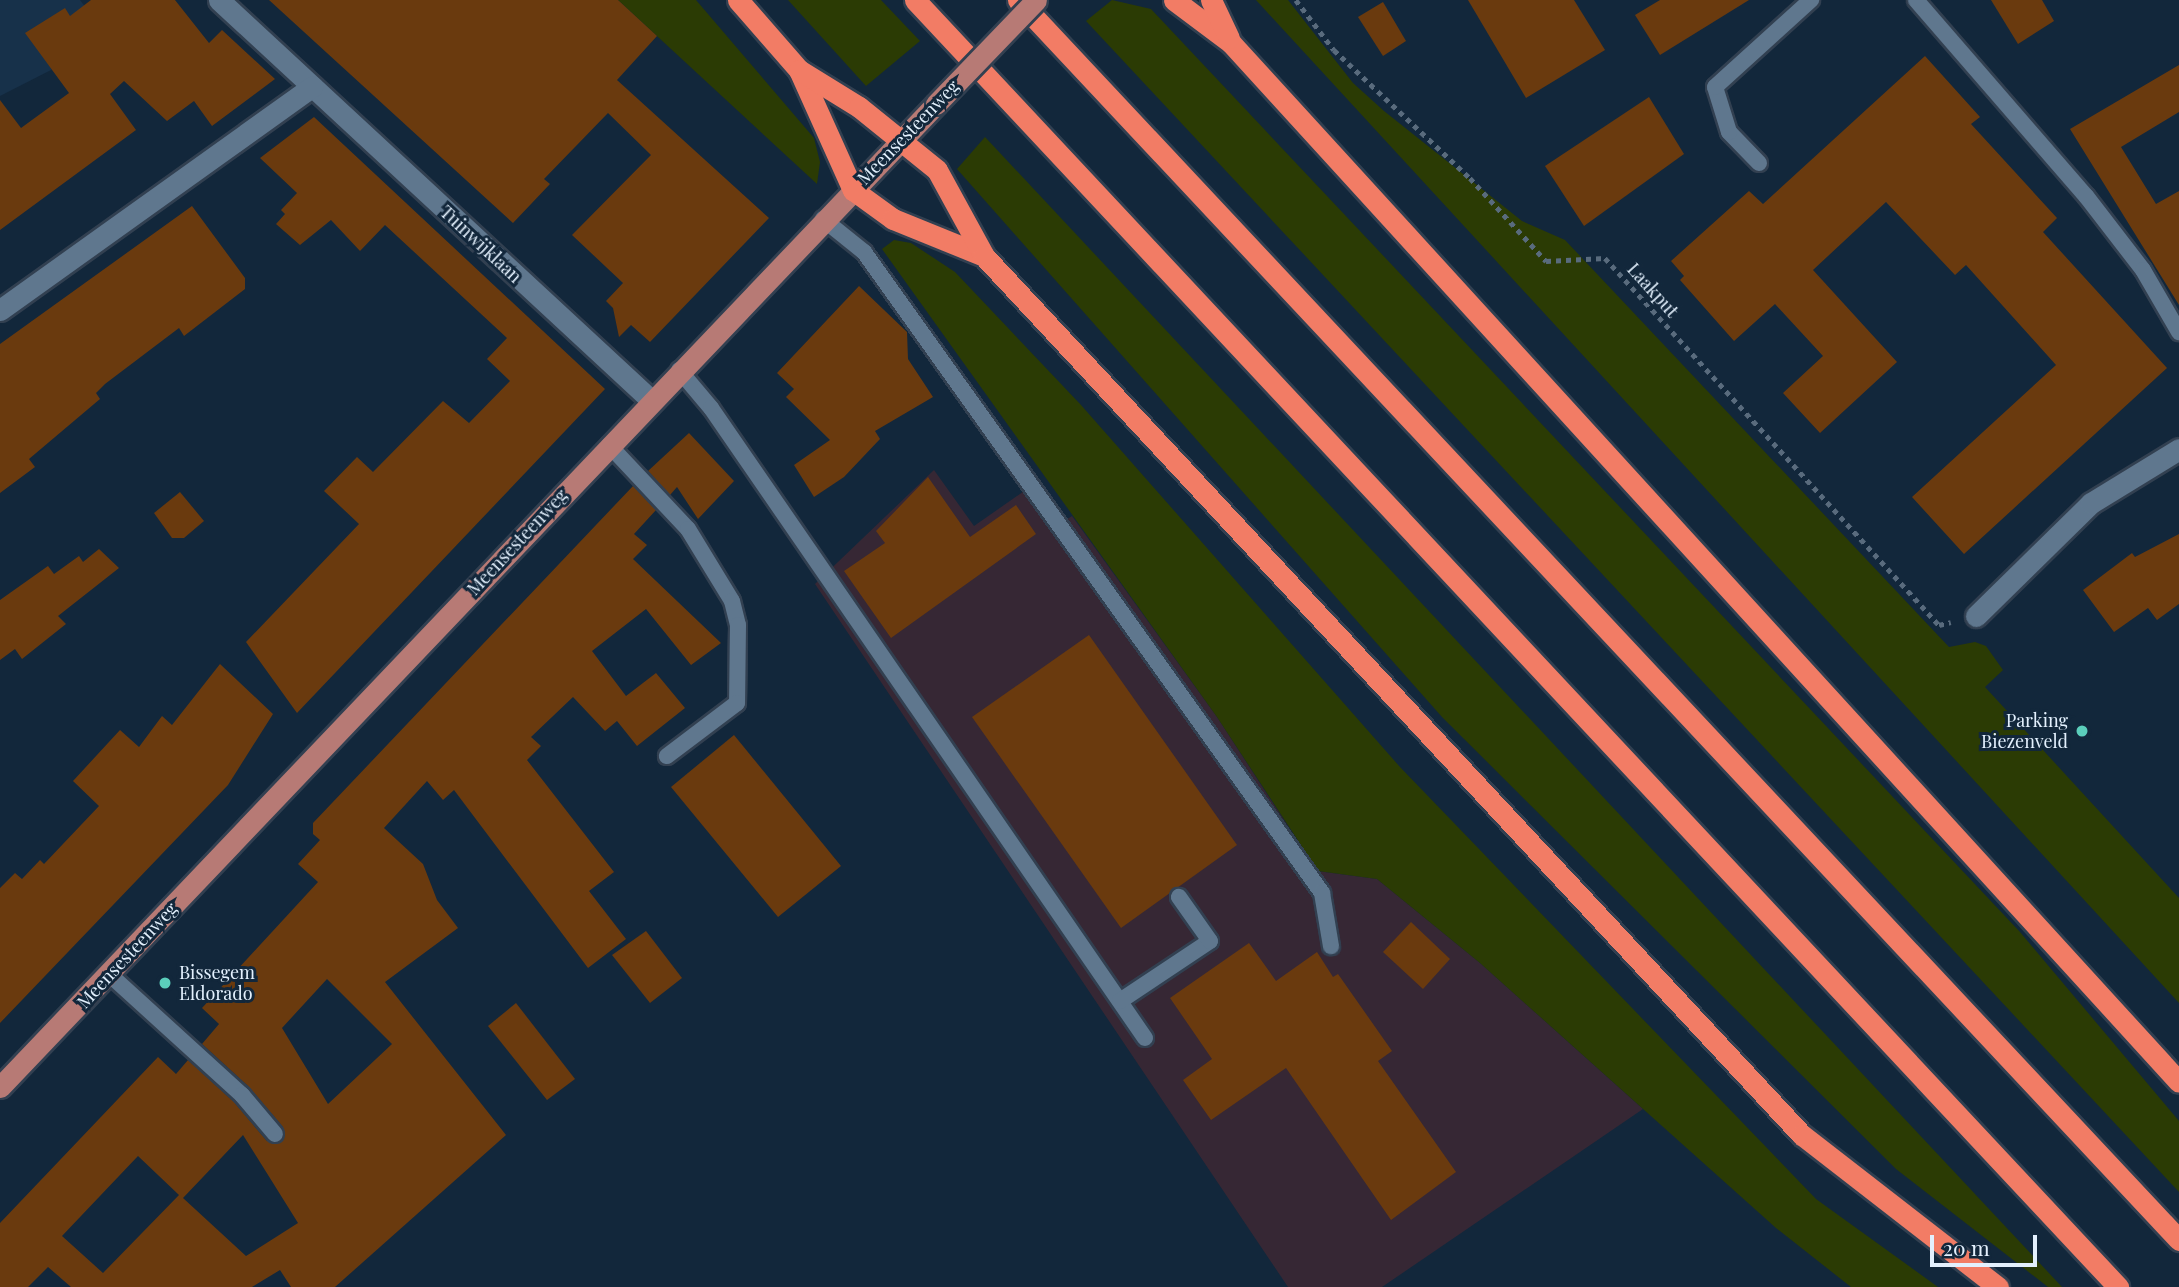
<!DOCTYPE html>
<style>
body{margin:0}
#map{position:relative;width:2179px;height:1287px;overflow:hidden;background:#12273b;font-family:"Playfair Display",serif}
div>[style]{position:absolute}
.industrial>*{inset:0;background:#362734}
.built>*{inset:0;background:#17314a}
.green>*{inset:0;background:#2b3b04}
.building>*{inset:0;background:#6a3a0e}
.path>*{height:4.5px;margin-top:-2.25px;transform-origin:0;background:repeating-linear-gradient(90deg,#596b7d 0 5px,transparent 0 10px)}
.roads{filter:drop-shadow(2px 0 #324051) drop-shadow(-2px 0 #324051) drop-shadow(0 2px #324051) drop-shadow(0 -2px #324051)}
.service>*{height:16px;margin:-8px;padding:0 8px;transform-origin:8px;border-radius:8px;background:#5f778e}
.minor>*{height:21px;margin:-10.5px;padding:0 10.5px;transform-origin:10.5px;border-radius:10.5px;background:#5f778e}
.primary>*{height:21px;margin:-10.5px;padding:0 10.5px;transform-origin:10.5px;border-radius:10.5px;background:#b77a75}
.motorway>*{height:21px;margin:-10.5px;padding:0 10.5px;transform-origin:10.5px;border-radius:10.5px;background:#f27c65}
.bridges{filter:drop-shadow(2px 0 #324051) drop-shadow(-2px 0 #324051) drop-shadow(0 2px #324051) drop-shadow(0 -2px #324051)}
.primary-bridge>*{height:21px;margin:-10.5px;padding:0 10.5px;transform-origin:10.5px;border-radius:10.5px;background:#b77a75}
.dots>*{width:19px;height:19px;translate:-50% -50%;box-sizing:border-box;border:4px solid #12273b;border-radius:50%}
span{translate:-50% -50%;white-space:nowrap;text-align:center;line-height:1.15;-webkit-text-stroke:6px #12273b;paint-order:stroke}
.street-label{font-size:18px;color:#e3f0fd}
.poi-label{font-size:18px;color:#e3f0fd}
.right{translate:-100% -50%;text-align:right}
.left{translate:0 -50%;text-align:left}
.scale{position:absolute;left:1930px;top:1235px;width:107px;height:32px;box-sizing:border-box;border:4px solid #e3f0fd;border-top:0;padding-left:9px;font-size:21px;line-height:24px;white-space:nowrap;color:#e3f0fd;-webkit-text-stroke:5px #12273b;paint-order:stroke}
</style>
<div id="map">
<div class="industrial">
<i style="clip-path:polygon(934px 470px,974px 526px,1027px 489px,1052px 529px,1072px 516px,1217px 717px,1317px 871px,1377px 879px,1480px 963px,1643px 1109px,1382px 1287px,1288px 1287px,815px 584px)"></i>
</div>
<div class="built">
<i style="clip-path:polygon(0 0,80px 0,105px 33px,51px 70px,0 96px)"></i>
</div>
<div class="green">
<i style="clip-path:polygon(618px 0,696px 0,814px 138px,820px 162px,817px 184px)"></i>
<i style="clip-path:polygon(788px 0,881px 0,920px 41px,866px 86px)"></i>
<i style="clip-path:polygon(1112px 0,1151px 9px,2020px 932px,2179px 1121px,2179px 1192px,1086px 21px)"></i>
<i style="clip-path:polygon(1256px 0,1288px 0,1353px 83px,1384px 111px,1522px 221px,1565px 240px,1949px 647px,1975px 642px,1986px 646px,2003px 670px,1985px 687px,2179px 898px,2179px 1003px)"></i>
<i style="clip-path:polygon(985px 137px,2062px 1287px,2048px 1287px,1896px 1169px,1442px 717px,957px 169px)"></i>
<i style="clip-path:polygon(894px 240px,911px 243px,955px 272px,1081px 405px,1400px 767px,1816px 1199px,1938px 1287px,1851px 1287px,1776px 1228px,1480px 963px,1377px 879px,1318px 871px,1217px 717px,882px 249px)"></i>
</div>
<div class="building">
<i style="clip-path:polygon(91px 0,175px 0,209px 43px,222px 30px,275px 79px,212px 126px,194px 101px,167px 121px,124px 81px,110px 94px,136px 130px,0 230px,0 100px,21px 128px,69px 93px,25px 33px,65px 8px,70px 16px)"></i>
<i style="clip-path:polygon(269px 0,618px 0,657px 36px,617px 80px,769px 218px,650px 342px,631px 325px,619px 337px,613px 308px,606px 301px,623px 283px,572px 235px,651px 155px,608px 113px,544px 179px,550px 184px,513px 223px)"></i>
<i style="clip-path:polygon(1468px 0,1574px 0,1605px 50px,1526px 98px)"></i>
<i style="clip-path:polygon(1660px 0,1749px 0,1660px 55px,1635px 15px)"></i>
<i style="clip-path:polygon(1991px 0,2042px 0,2054px 21px,2018px 44px)"></i>
<i style="clip-path:polygon(1383px 2px,1406px 41px,1383px 56px,1358px 17px)"></i>
<i style="clip-path:polygon(1925px 56px,1980px 117px,1971px 124px,2057px 218px,2043px 232px,2167px 368px,1964px 554px,1912px 497px,2056px 365px,1966px 265px,1955px 275px,1886px 202px,1813px 270px,1897px 362px,1820px 433px,1783px 393px,1823px 356px,1775px 304px,1734px 341px,1680px 280px,1684px 276px,1671px 261px,1749px 191px,1763px 204px)"></i>
<i style="clip-path:polygon(2179px 65px,2179px 112px,2121px 147px,2156px 204px,2179px 191px,2179px 305px,2070px 129px)"></i>
<i style="clip-path:polygon(1649px 97px,1684px 154px,1584px 226px,1545px 166px)"></i>
<i style="clip-path:polygon(314px 117px,605px 389px,297px 713px,246px 642px,359px 524px,324px 491px,357px 457px,373px 472px,443px 401px,469px 423px,510px 381px,487px 359px,507px 338px,385px 225px,360px 251px,331px 220px,300px 245px,276px 224px,285px 214px,281px 210px,297px 193px,260px 158px)"></i>
<i style="clip-path:polygon(192px 206px,245px 278px,245px 289px,184px 336px,179px 328px,105px 384px,96px 393px,100px 399px,29px 459px,35px 467px,0 493px,0 344px)"></i>
<i style="clip-path:polygon(859px 286px,907px 332px,908px 359px,933px 397px,875px 431px,880px 439px,844px 477px,814px 497px,794px 465px,830px 440px,786px 397px,794px 389px,777px 373px)"></i>
<i style="clip-path:polygon(689px 433px,734px 481px,698px 519px,677px 487px,670px 495px,648px 471px)"></i>
<i style="clip-path:polygon(928px 477px,970px 537px,1016px 505px,1036px 534px,891px 638px,844px 571px,885px 543px,876px 531px)"></i>
<i style="clip-path:polygon(evenodd,633px 486px,656px 510px,634px 534px,647px 545px,633px 559px,721px 643px,691px 665px,646px 609px,592px 651px,626px 696px,656px 673px,685px 708px,637px 746px,617px 721px,605px 731px,573px 697px,531px 737px,541px 746px,527px 760px,614px 872px,589px 891px,626px 939px,588px 968px,454px 790px,443px 800px,427px 781px,384px 828px,423px 864px,437px 900px,458px 928px,385px 982px,506px 1135px,335px 1287px,291px 1287px,280px 1270px,252px 1287px,71px 1287px,48px 1267px,28px 1287px,0 1287px,0 1223px,158px 1057px,176px 1074px,188px 1060px,234px 1102px,267px 1141px,282px 1142px,283px 1127px,249px 1087px,202px 1044px,219px 1024px,202px 1008px,318px 882px,298px 864px,320px 840px,313px 834px,313px 823px,633px 486px,327px 979px,392px 1044px,328px 1104px,282px 1028px,327px 979px,633px 486px,243px 1135px,298px 1223px,246px 1256px,183px 1198px,243px 1135px,633px 486px,138px 1156px,179px 1195px,103px 1273px,62px 1236px,138px 1156px)"></i>
<i style="clip-path:polygon(180px 492px,204px 521px,184px 538px,172px 538px,154px 513px)"></i>
<i style="clip-path:polygon(2179px 534px,2179px 604px,2157px 620px,2148px 608px,2114px 632px,2083px 590px,2132px 553px,2135px 557px)"></i>
<i style="clip-path:polygon(99px 549px,119px 568px,58px 616px,66px 624px,22px 659px,15px 649px,0 660px,0 600px,48px 566px,54px 574px,79px 556px,83px 562px)"></i>
<i style="clip-path:polygon(1089px 635px,1237px 845px,1121px 928px,972px 717px)"></i>
<i style="clip-path:polygon(220px 664px,273px 714px,228px 785px,0 1023px,0 888px,15px 873px,22px 879px,40px 860px,44px 864px,99px 806px,73px 781px,120px 730px,139px 747px,162px 716px,172px 725px)"></i>
<i style="clip-path:polygon(734px 735px,841px 866px,778px 917px,671px 787px)"></i>
<i style="clip-path:polygon(1411px 922px,1450px 959px,1423px 989px,1383px 952px)"></i>
<i style="clip-path:polygon(646px 931px,682px 978px,650px 1003px,612px 955px)"></i>
<i style="clip-path:polygon(1249px 943px,1276px 981px,1317px 952px,1333px 977px,1338px 974px,1392px 1051px,1378px 1061px,1456px 1172px,1391px 1220px,1286px 1068px,1211px 1120px,1183px 1080px,1212px 1059px,1170px 998px)"></i>
<i style="clip-path:polygon(516px 1003px,575px 1079px,547px 1100px,488px 1026px)"></i>
</div>
<div class="path">
<i style="left:1296px;top:0;width:63px;rotate:52.8deg"></i>
<i style="left:1334px;top:50px;width:187px;rotate:43.3deg"></i>
<i style="left:1470px;top:178px;width:113px;rotate:47.5deg"></i>
<i style="left:1546px;top:261px;width:59px;rotate:-2.9deg"></i>
<i style="left:1605px;top:258px;width:496px;rotate:47.7deg"></i>
<i style="left:1939px;top:625px;width:12px;rotate:-14deg"></i>
</div>
<div class="roads">
<div class="service">
<i style="left:1916px;top:0;width:259px;rotate:49.1deg"></i>
<i style="left:2086px;top:196px;width:93px;rotate:52.4deg"></i>
<i style="left:2143px;top:270px;width:72px;rotate:59.9deg"></i>
<i style="left:1759px;top:163px;width:43px;rotate:-134.1deg"></i>
<i style="left:1729px;top:132px;width:47px;rotate:-107.3deg"></i>
<i style="left:1715px;top:87px;width:130px;rotate:-42.2deg"></i>
<i style="left:823px;top:219px;width:53px;rotate:38.8deg"></i>
<i style="left:864px;top:252px;width:788px;rotate:54.45deg"></i>
<i style="left:1322px;top:893px;width:54px;rotate:80.4deg"></i>
<i style="left:679px;top:370px;width:50px;rotate:49.9deg"></i>
<i style="left:711px;top:408px;width:765px;rotate:55.44deg"></i>
<i style="left:609px;top:445px;width:115px;rotate:46.8deg"></i>
<i style="left:688px;top:529px;width:84px;rotate:58.6deg"></i>
<i style="left:732px;top:601px;width:25px;rotate:76deg"></i>
<i style="left:738px;top:625px;width:78px;rotate:90.7deg"></i>
<i style="left:737px;top:703px;width:88px;rotate:142.9deg"></i>
<i style="left:109px;top:974px;width:180px;rotate:42.3deg"></i>
<i style="left:242px;top:1095px;width:51px;rotate:49.8deg"></i>
<i style="left:1120px;top:1001px;width:108px;rotate:-33.7deg"></i>
<i style="left:1210px;top:941px;width:54px;rotate:-125.2deg"></i>
</div>
<div class="minor">
<i style="left:219px;top:0;width:589px;rotate:42.8deg"></i>
<i style="left:0;top:310px;width:384px;rotate:-35.6deg"></i>
<i style="left:1976px;top:616px;width:161px;rotate:-44.5deg"></i>
<i style="left:2091px;top:503px;width:103px;rotate:-31.5deg"></i>
</div>
<div class="primary">
<i style="left:0;top:1087px;width:1357px;rotate:-46.4deg"></i>
</div>
<div class="motorway">
<i style="left:738px;top:0;width:93px;rotate:48.9deg"></i>
<i style="left:799px;top:70px;width:132px;rotate:65.8deg"></i>
<i style="left:853px;top:190px;width:49px;rotate:35.9deg"></i>
<i style="left:893px;top:219px;width:98px;rotate:22.1deg"></i>
<i style="left:915px;top:0;width:1762px;rotate:46.93deg"></i>
<i style="left:1018px;top:0;width:1699px;rotate:46.88deg"></i>
<i style="left:1174px;top:0;width:71px;rotate:37deg"></i>
<i style="left:1231px;top:43px;width:1406px;rotate:47.62deg"></i>
<i style="left:1211px;top:0;width:42px;rotate:64.7deg"></i>
<i style="left:799px;top:70px;width:70px;rotate:31.7deg"></i>
<i style="left:859px;top:107px;width:100px;rotate:38.9deg"></i>
<i style="left:937px;top:170px;width:98px;rotate:61.3deg"></i>
<i style="left:984px;top:256px;width:1201px;rotate:47.06deg"></i>
<i style="left:1802px;top:1135px;width:248px;rotate:37.8deg"></i>
</div>
</div>
<div class="bridges">
<div class="primary-bridge">
<i style="left:936px;top:104px;width:144px;rotate:-46.1deg"></i>
</div>
</div>
<div class="dots">
<i style="left:2082px;top:731px;background:#5bcebb"></i>
<i style="left:165px;top:983px;background:#5bcebb"></i>
</div>
<div class="street-label">
<span style="left:908px;top:132px;rotate:-46deg">Meensesteenweg</span>
<span style="left:481px;top:244px;rotate:43deg">Tuinwijklaan</span>
<span style="left:1653px;top:290px;rotate:48deg">Laakput</span>
<span style="left:517px;top:542px;rotate:-47deg">Meensesteenweg</span>
<span style="left:127px;top:955px;rotate:-47deg">Meensesteenweg</span>
</div>
<div class="poi-label">
<span class="right" style="left:2068px;top:731px">Parking<br>Biezenveld</span>
<span class="left" style="left:179px;top:983px">Bissegem<br>Eldorado</span>
</div>
<div class="scale">20 m</div>
</div>
